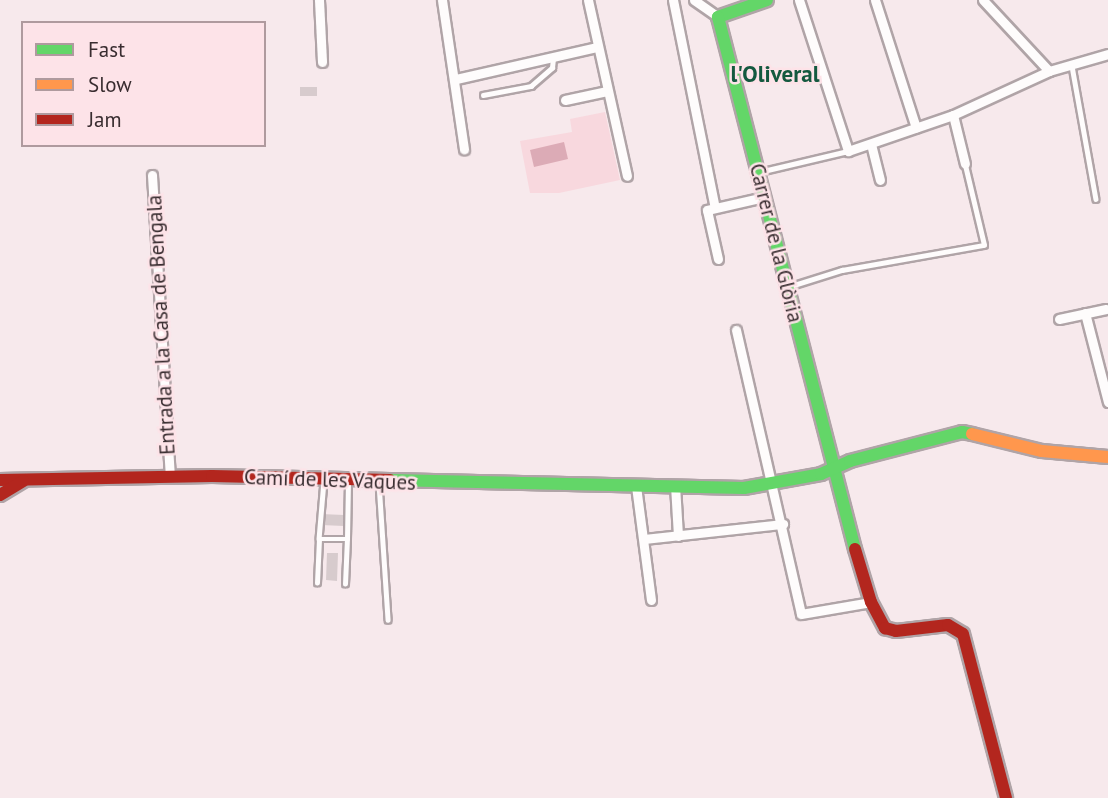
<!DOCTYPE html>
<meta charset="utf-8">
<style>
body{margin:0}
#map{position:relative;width:1108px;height:798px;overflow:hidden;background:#f7e9ec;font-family:"PT Sans",sans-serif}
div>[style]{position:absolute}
.green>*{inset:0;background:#f8d8de}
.water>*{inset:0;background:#dcabb6}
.building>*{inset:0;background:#d7cbcd}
.roads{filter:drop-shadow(2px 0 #b0a4a7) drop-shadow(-2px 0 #b0a4a7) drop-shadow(0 2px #b0a4a7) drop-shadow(0 -2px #b0a4a7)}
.lane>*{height:4.5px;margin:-2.25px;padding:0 2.25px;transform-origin:2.25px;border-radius:2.25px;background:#fefcfc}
.street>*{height:9px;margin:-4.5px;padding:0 4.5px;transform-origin:4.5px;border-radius:4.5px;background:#fefcfc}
.fast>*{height:12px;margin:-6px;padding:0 6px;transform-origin:6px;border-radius:6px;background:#63d668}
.slow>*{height:12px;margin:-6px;padding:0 6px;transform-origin:6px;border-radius:6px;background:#ff974d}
.jam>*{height:12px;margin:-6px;padding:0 6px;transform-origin:6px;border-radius:6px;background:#b3261e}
span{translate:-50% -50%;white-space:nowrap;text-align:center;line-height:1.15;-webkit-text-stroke:5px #fde3e8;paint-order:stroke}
.street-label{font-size:21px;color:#392d30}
.neighbourhood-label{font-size:23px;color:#14593f;font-weight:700}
.legend{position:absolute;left:21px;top:21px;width:245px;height:126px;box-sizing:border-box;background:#fde3e8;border:2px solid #af9a9e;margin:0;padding:9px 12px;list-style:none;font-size:21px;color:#392d30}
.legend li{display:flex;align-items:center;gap:14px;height:35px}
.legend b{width:35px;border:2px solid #af9a9e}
</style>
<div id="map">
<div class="green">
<i style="clip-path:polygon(605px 112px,620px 180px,559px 193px,530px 193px,520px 141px,572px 132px,570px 119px)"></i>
</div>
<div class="water">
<i style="clip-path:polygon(564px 142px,568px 159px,534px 167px,530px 150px)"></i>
</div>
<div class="building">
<i style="clip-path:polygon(300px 87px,317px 87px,317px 96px,300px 96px)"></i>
<i style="clip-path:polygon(321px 514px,344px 515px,344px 526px,321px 525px)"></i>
<i style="clip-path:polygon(327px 553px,338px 553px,337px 581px,326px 580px)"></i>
</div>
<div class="roads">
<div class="lane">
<i style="left:1072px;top:66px;width:135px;rotate:79.8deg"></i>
<i style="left:483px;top:95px;width:49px;rotate:-10.6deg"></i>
<i style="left:531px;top:86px;width:28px;rotate:-41deg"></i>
<i style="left:552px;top:68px;width:10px;rotate:-84deg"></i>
<i style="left:759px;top:172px;width:91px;rotate:-13.3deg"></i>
<i style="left:788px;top:287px;width:57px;rotate:-17.5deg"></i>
<i style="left:842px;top:270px;width:144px;rotate:-10deg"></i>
<i style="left:984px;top:245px;width:82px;rotate:-103.4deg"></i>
<i style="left:324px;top:481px;width:58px;rotate:94.9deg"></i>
<i style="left:319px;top:539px;width:28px"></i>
<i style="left:347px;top:539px;width:57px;rotate:-89deg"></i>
<i style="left:379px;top:483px;width:137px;rotate:86.2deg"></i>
<i style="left:317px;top:583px;width:44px;rotate:-87.4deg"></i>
<i style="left:345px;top:584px;width:45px;rotate:-87.5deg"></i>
</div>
<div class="street">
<i style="left:319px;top:0;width:62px;rotate:87.2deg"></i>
<i style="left:442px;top:0;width:151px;rotate:81.6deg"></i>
<i style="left:588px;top:0;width:180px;rotate:77.5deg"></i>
<i style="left:673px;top:0;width:212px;rotate:78.6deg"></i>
<i style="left:694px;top:0;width:29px;rotate:35deg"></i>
<i style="left:799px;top:0;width:159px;rotate:72deg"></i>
<i style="left:848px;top:151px;width:111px;rotate:-18.9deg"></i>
<i style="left:953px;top:115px;width:106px;rotate:-24.6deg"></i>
<i style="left:1049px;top:71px;width:61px;rotate:-16.1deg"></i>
<i style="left:875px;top:0;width:134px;rotate:72.2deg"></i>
<i style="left:983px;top:0;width:97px;rotate:47.1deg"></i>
<i style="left:456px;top:79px;width:145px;rotate:-12.8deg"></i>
<i style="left:565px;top:100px;width:43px;rotate:-12.1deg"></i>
<i style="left:953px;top:115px;width:50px;rotate:76.2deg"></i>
<i style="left:871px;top:144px;width:37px;rotate:76deg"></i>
<i style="left:152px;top:175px;width:301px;rotate:86.6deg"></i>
<i style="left:718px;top:259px;width:50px;rotate:-102.7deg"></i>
<i style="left:707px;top:210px;width:58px;rotate:-12.8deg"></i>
<i style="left:1085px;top:313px;width:92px;rotate:75.5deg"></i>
<i style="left:1059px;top:319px;width:48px;rotate:-12deg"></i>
<i style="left:736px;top:330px;width:291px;rotate:77.1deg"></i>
<i style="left:801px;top:614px;width:71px;rotate:-9.7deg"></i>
<i style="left:675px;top:485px;width:51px;rotate:86.6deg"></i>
<i style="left:636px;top:486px;width:115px;rotate:82.5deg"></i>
<i style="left:644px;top:539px;width:140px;rotate:-6.2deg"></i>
</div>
<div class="fast">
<i style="left:767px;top:0;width:52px;rotate:160.9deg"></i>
<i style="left:718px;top:17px;width:549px;rotate:75.56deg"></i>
<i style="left:390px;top:480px;width:354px;rotate:1.3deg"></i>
<i style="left:744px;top:488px;width:78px;rotate:-10.3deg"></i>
<i style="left:821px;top:474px;width:32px;rotate:-24deg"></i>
<i style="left:850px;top:461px;width:116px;rotate:-14.5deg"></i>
<i style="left:962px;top:432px;width:10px;rotate:11deg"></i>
</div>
<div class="slow">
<i style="left:972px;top:434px;width:72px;rotate:13.7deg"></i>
<i style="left:1042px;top:451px;width:66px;rotate:5.2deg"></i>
</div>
<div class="jam">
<i style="left:0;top:480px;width:212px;rotate:-1.1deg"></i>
<i style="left:212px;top:476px;width:178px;rotate:1.3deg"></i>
<i style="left:0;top:495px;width:27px;rotate:-31deg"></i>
<i style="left:855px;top:549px;width:55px;rotate:73.2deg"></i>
<i style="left:871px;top:602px;width:30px;rotate:62deg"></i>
<i style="left:885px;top:628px;width:11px;rotate:15deg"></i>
<i style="left:896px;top:631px;width:52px;rotate:-6.6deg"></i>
<i style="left:948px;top:625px;width:17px;rotate:31deg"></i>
<i style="left:963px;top:634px;width:170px;rotate:75.3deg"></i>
</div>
</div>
<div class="street-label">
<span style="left:776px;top:243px;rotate:76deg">Carrer de la Glòria</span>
<span style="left:161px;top:325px;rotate:-93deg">Entrada a la Casa de Bengala</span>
<span style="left:330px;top:480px;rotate:2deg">Camí de les Vaques</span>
</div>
<div class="neighbourhood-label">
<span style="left:775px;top:74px">l'Oliveral</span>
</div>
<ul class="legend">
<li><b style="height:9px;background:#63d668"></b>Fast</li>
<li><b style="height:9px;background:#ff974d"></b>Slow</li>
<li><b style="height:9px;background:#b3261e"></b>Jam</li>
</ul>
</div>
